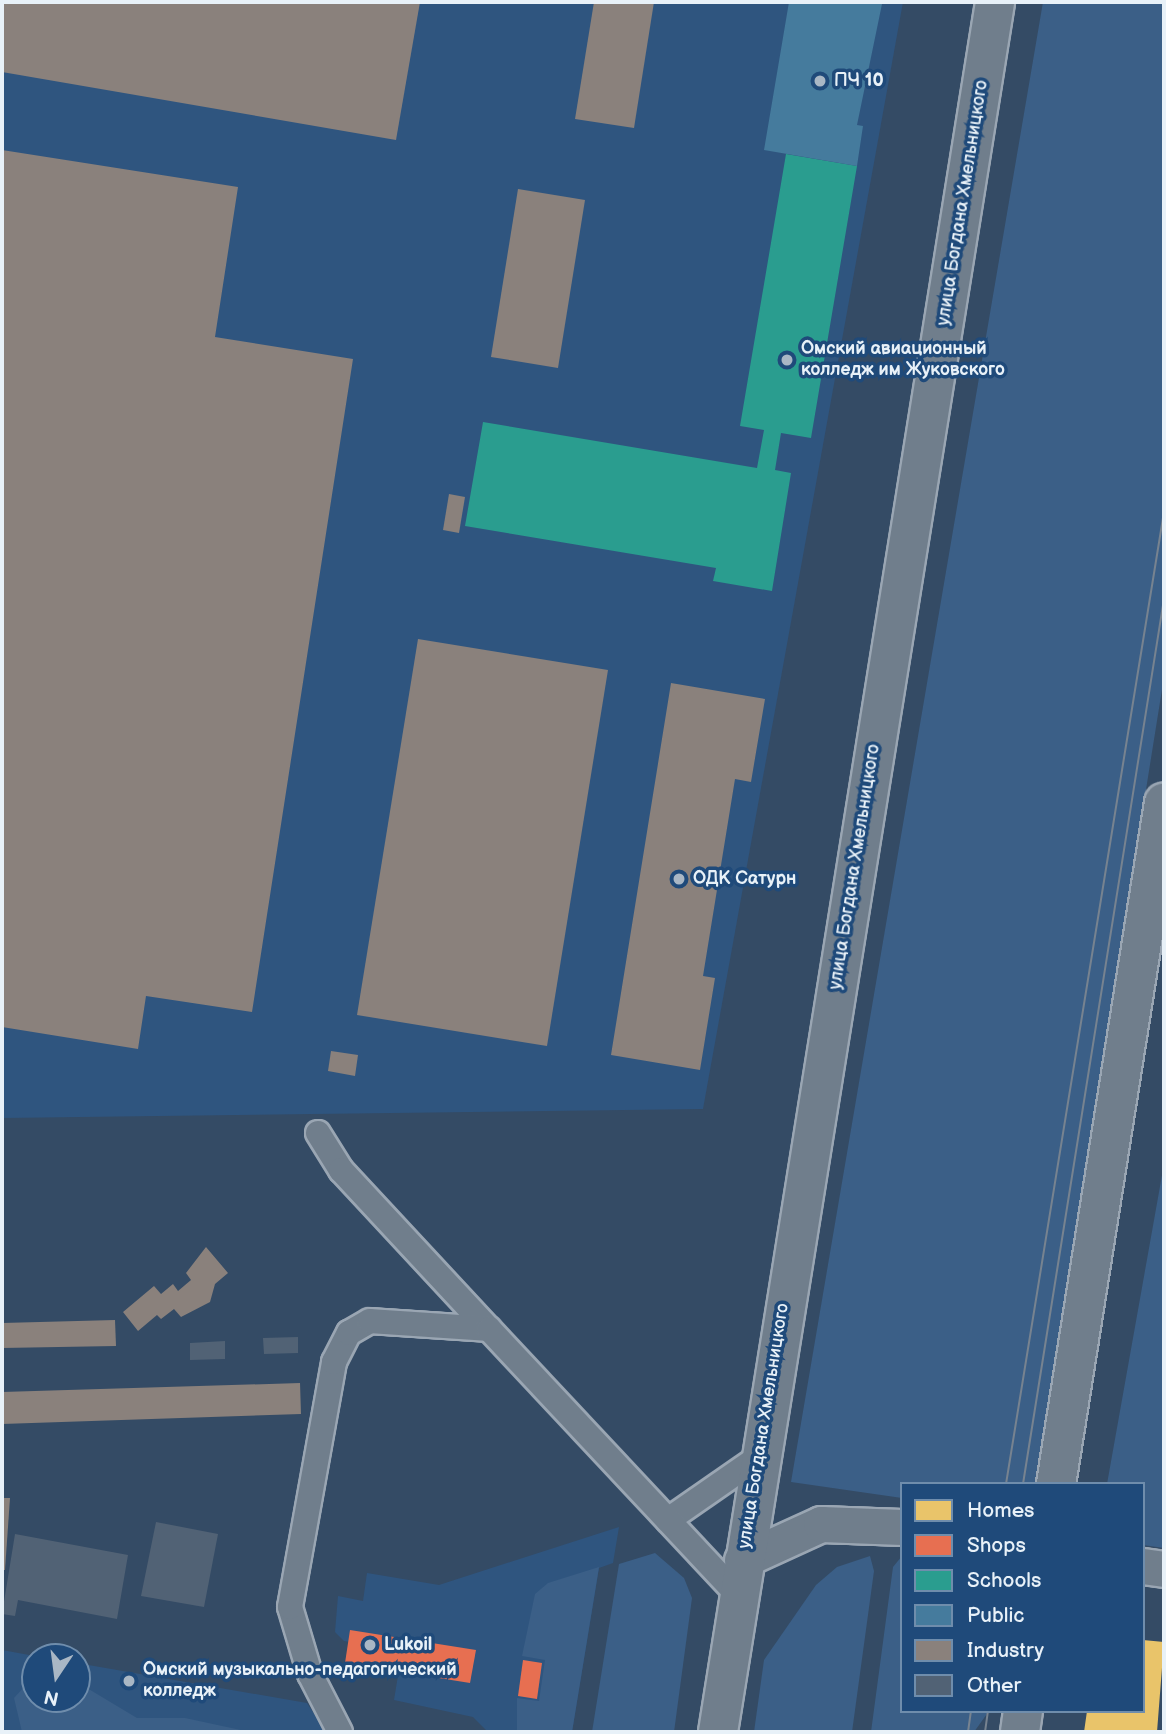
<!DOCTYPE html>
<meta charset="utf-8">
<style>
body{margin:0}
#map{position:relative;width:1166px;height:1734px;overflow:hidden;background:#344b65;font-family:"Balsamiq Sans",sans-serif}
div>[style]{position:absolute}
.built>*{inset:0;background:#2f557f}
.green>*{inset:0;background:#3b5f87}
.homes>*{inset:0;background:#e9c46a}
.shops>*{inset:0;background:#e76f51}
.schools>*{inset:0;background:#2a9d8f}
.public>*{inset:0;background:#457b9d}
.industry>*{inset:0;background:#8a817c}
.building>*{inset:0;background:#516275}
.roads{filter:drop-shadow(2px 0 #9aa6b3) drop-shadow(-2px 0 #9aa6b3) drop-shadow(0 2px #9aa6b3) drop-shadow(0 -2px #9aa6b3)}
.minor>*{height:24px;margin:-12px;padding:0 12px;transform-origin:12px;border-radius:12px;background:#707e8c}
.secondary>*{height:35px;margin:-17.5px;padding:0 17.5px;transform-origin:17.5px;border-radius:17.5px;background:#707e8c}
.primary>*{height:38px;margin:-19px;padding:0 19px;transform-origin:19px;border-radius:19px;background:#707e8c}
.tram>*{height:2px;margin:-1px;padding:0 1px;transform-origin:1px;border-radius:1px;background:#778390}
.dots>*{width:19px;height:19px;translate:-50% -50%;box-sizing:border-box;border:4px solid #1f4a7a;border-radius:50%}
span{translate:-50% -50%;white-space:nowrap;text-align:center;line-height:1.15;-webkit-text-stroke:7px #1f4a7a;paint-order:stroke}
.poi-label{font-size:18px;color:#e8f1f8;font-weight:700}
.left{translate:0 -50%;text-align:left}
.street-label{font-size:18px;color:#e8f1f8}
.frame{position:absolute;inset:0;border:4px solid #e8f1f8;pointer-events:none}
.legend{position:absolute;left:900px;top:1482px;width:245px;height:231px;box-sizing:border-box;background:#1f4a7a;border:2px solid #6f8dac;margin:0;padding:9px 12px;list-style:none;font-size:21px;color:#e8f1f8}
.legend li{display:flex;align-items:center;gap:14px;height:35px}
.legend b{width:35px;border:2px solid #6f8dac}
.north{position:absolute;left:21px;top:1643px;width:70px;height:70px;box-sizing:border-box;background:#1f4a7a;border:2px solid #6f8dac;border-radius:50%;rotate:193deg;font-size:19px;font-weight:700;line-height:28px;text-align:center;color:#e8f1f8}
.north::after{content:'';display:block;margin:auto;width:24px;height:32px;background:#a9b7c5;clip-path:polygon(50% 0,100% 100%,50% 72%,0 100%)}
</style>
<div id="map">
<div class="built">
<i style="clip-path:polygon(2px 2px,903px 2px,703px 1109px,2px 1118px)"></i>
<i style="clip-path:polygon(619px 1527px,613px 1563px,599px 1568px,572px 1732px,488px 1732px,473px 1717px,394px 1700px,402px 1651px,344px 1641px,335px 1632px,338px 1596px,363px 1601px,367px 1573px,439px 1585px)"></i>
<i style="clip-path:polygon(2px 1650px,40px 1657px,35px 1657px,35px 1699px,77px 1699px,77px 1663px,307px 1703px,326px 1732px,2px 1732px)"></i>
</div>
<div class="green">
<i style="clip-path:polygon(1043px 2px,1164px 2px,1164px 677px,1035px 1484px,902px 1484px,902px 1498px,791px 1482px)"></i>
<i style="clip-path:polygon(1164px 1164px,1164px 1548px,1143px 1545px,1143px 1484px,1107px 1484px)"></i>
<i style="clip-path:polygon(655px 1553px,684px 1578px,692px 1598px,674px 1732px,592px 1732px,619px 1564px)"></i>
<i style="clip-path:polygon(870px 1556px,874px 1571px,852px 1732px,754px 1732px,764px 1660px,816px 1585px,837px 1567px)"></i>
<i style="clip-path:polygon(902px 1556px,902px 1711px,989px 1711px,974px 1732px,871px 1732px,893px 1567px)"></i>
<i style="clip-path:polygon(599px 1567px,572px 1732px,517px 1732px,517px 1698px,539px 1701px,545px 1660px,522px 1656px,535px 1594px,548px 1583px)"></i>
<i style="clip-path:polygon(35px 1675px,35px 1699px,77px 1699px,77px 1682px,137px 1718px,185px 1718px,250px 1732px,22px 1732px,14px 1698px)"></i>
</div>
<div class="homes">
<i style="clip-path:polygon(1143px 1640px,1164px 1642px,1157px 1732px,1084px 1732px,1087px 1711px,1143px 1711px)"></i>
</div>
<div class="shops">
<i style="clip-path:polygon(350px 1630px,476px 1650px,470px 1683px,345px 1663px)"></i>
<i style="clip-path:polygon(523px 1660px,542px 1663px,537px 1699px,518px 1696px)"></i>
</div>
<div class="schools">
<i style="clip-path:polygon(786px 154px,857px 166px,811px 438px,781px 433px,775px 470px,791px 473px,772px 591px,713px 581px,716px 568px,465px 526px,483px 422px,757px 468px,764px 430px,740px 426px)"></i>
</div>
<div class="public">
<i style="clip-path:polygon(789px 2px,882px 4px,857px 125px,863px 126px,857px 166px,764px 150px)"></i>
</div>
<div class="industry">
<i style="clip-path:polygon(2px 2px,420px 2px,396px 140px,2px 72px)"></i>
<i style="clip-path:polygon(594px 2px,654px 2px,634px 128px,575px 119px)"></i>
<i style="clip-path:polygon(2px 150px,238px 187px,215px 337px,353px 359px,252px 1012px,146px 996px,138px 1049px,2px 1027px)"></i>
<i style="clip-path:polygon(518px 189px,585px 200px,558px 368px,491px 357px)"></i>
<i style="clip-path:polygon(449px 494px,465px 497px,459px 533px,443px 530px)"></i>
<i style="clip-path:polygon(418px 639px,608px 670px,547px 1046px,357px 1015px)"></i>
<i style="clip-path:polygon(671px 683px,765px 699px,751px 782px,735px 779px,703px 976px,715px 978px,700px 1070px,611px 1055px)"></i>
<i style="clip-path:polygon(331px 1051px,358px 1055px,355px 1076px,328px 1071px)"></i>
<i style="clip-path:polygon(206px 1247px,228px 1273px,215px 1284px,210px 1302px,181px 1317px,174px 1309px,161px 1319px,157px 1315px,138px 1331px,123px 1312px,154px 1286px,161px 1294px,173px 1284px,178px 1291px,191px 1280px,186px 1273px)"></i>
<i style="clip-path:polygon(115px 1320px,116px 1346px,2px 1348px,2px 1323px)"></i>
<i style="clip-path:polygon(300px 1383px,301px 1414px,2px 1424px,2px 1392px)"></i>
<i style="clip-path:polygon(2px 1498px,10px 1498px,5px 1570px,2px 1570px)"></i>
</div>
<div class="building">
<i style="clip-path:polygon(298px 1337px,298px 1353px,264px 1354px,263px 1338px)"></i>
<i style="clip-path:polygon(225px 1341px,225px 1359px,190px 1360px,190px 1343px)"></i>
<i style="clip-path:polygon(156px 1522px,218px 1534px,204px 1607px,141px 1596px)"></i>
<i style="clip-path:polygon(15px 1534px,128px 1555px,117px 1619px,18px 1600px,15px 1616px,2px 1614px)"></i>
</div>
<div class="roads">
<div class="minor">
<i style="left:318px;top:1133px;width:44px;rotate:58.1deg"></i>
<i style="left:341px;top:1170px;width:217px;rotate:47.1deg"></i>
<i style="left:668px;top:1520px;width:111px;rotate:-34.7deg"></i>
<i style="left:340px;top:1732px;width:65px;rotate:-117.3deg"></i>
<i style="left:310px;top:1674px;width:70px;rotate:-106.6deg"></i>
<i style="left:290px;top:1607px;width:249px;rotate:-79.8deg"></i>
<i style="left:334px;top:1362px;width:33px;rotate:-63deg"></i>
<i style="left:349px;top:1333px;width:24px;rotate:-30deg"></i>
<i style="left:370px;top:1321px;width:119px;rotate:3.8deg"></i>
<i style="left:489px;top:1329px;width:363px;rotate:46.9deg"></i>
</div>
<div class="secondary">
<i style="left:742px;top:1560px;width:87px;rotate:-24.5deg"></i>
<i style="left:821px;top:1524px;width:81px;rotate:2.1deg"></i>
<i style="left:1143px;top:1566px;width:21px;rotate:8deg"></i>
</div>
<div class="primary">
<i style="left:1056px;top:1484px;width:690px;rotate:-80.99deg"></i>
<i style="left:718px;top:1732px;width:1752px;rotate:-80.9deg"></i>
<i style="left:1020px;top:1732px;width:21px;rotate:-82deg"></i>
</div>
</div>
<div class="tram">
<i style="left:1006px;top:1484px;width:985px;rotate:-80.77deg"></i>
<i style="left:1023px;top:1484px;width:896px;rotate:-80.95deg"></i>
<i style="left:968px;top:1732px;width:21px;rotate:-82deg"></i>
<i style="left:985px;top:1732px;width:21px;rotate:-82deg"></i>
</div>
<div class="dots">
<i style="left:820px;top:81px;background:#a9b7c5"></i>
<i style="left:787px;top:360px;background:#a9b7c5"></i>
<i style="left:679px;top:879px;background:#a9b7c5"></i>
<i style="left:370px;top:1645px;background:#a9b7c5"></i>
<i style="left:129px;top:1681px;background:#a9b7c5"></i>
</div>
<div class="poi-label">
<span class="left" style="left:834px;top:81px">ПЧ 10</span>
<span class="left" style="left:801px;top:360px">Омский авиационный<br>колледж им Жуковского</span>
<span class="left" style="left:693px;top:879px">ОДК Сатурн</span>
<span class="left" style="left:384px;top:1645px">Lukoil</span>
<span class="left" style="left:143px;top:1681px">Омский музыкально-педагогический<br>колледж</span>
</div>
<div class="street-label">
<span style="left:963px;top:203px;rotate:-81deg">улица Богдана Хмельницкого</span>
<span style="left:855px;top:867px;rotate:-81deg">улица Богдана Хмельницкого</span>
<span style="left:764px;top:1426px;rotate:-81deg">улица Богдана Хмельницкого</span>
</div>
<div class="frame"></div>
<ul class="legend">
<li><b style="height:19px;background:#e9c46a"></b>Homes</li>
<li><b style="height:19px;background:#e76f51"></b>Shops</li>
<li><b style="height:19px;background:#2a9d8f"></b>Schools</li>
<li><b style="height:19px;background:#457b9d"></b>Public</li>
<li><b style="height:19px;background:#8a817c"></b>Industry</li>
<li><b style="height:19px;background:#516275"></b>Other</li>
</ul>
<div class="north">N</div>
</div>
